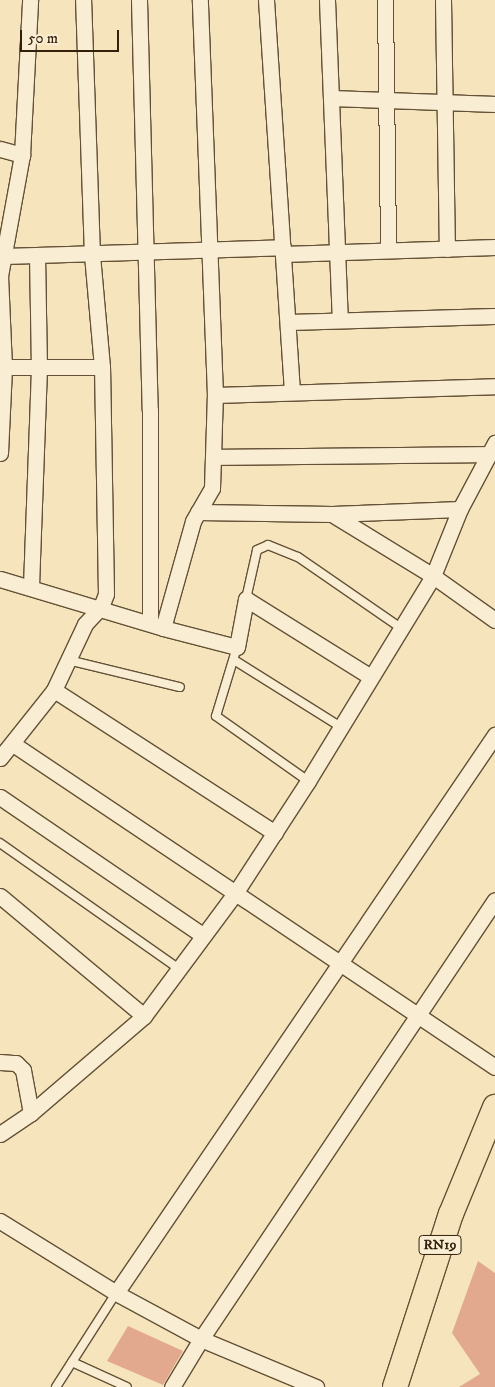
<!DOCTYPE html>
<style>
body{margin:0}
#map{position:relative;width:495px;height:1387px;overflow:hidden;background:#f6e5bc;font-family:"IM FELL DW Pica",serif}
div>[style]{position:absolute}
.building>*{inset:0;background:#e3a98f}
.roads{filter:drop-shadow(1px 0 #645136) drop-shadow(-1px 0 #645136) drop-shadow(0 1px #645136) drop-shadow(0 -1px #645136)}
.lane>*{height:8px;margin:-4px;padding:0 4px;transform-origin:4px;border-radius:4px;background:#f9eed3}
.street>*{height:15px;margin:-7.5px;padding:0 7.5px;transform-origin:7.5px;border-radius:7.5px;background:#f9eed3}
.primary>*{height:24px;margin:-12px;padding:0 12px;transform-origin:12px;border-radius:12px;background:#f6e5bc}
span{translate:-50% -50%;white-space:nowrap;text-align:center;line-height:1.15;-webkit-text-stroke:4px #f9eed3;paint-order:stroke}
.shield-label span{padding:1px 4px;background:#f9eed3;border:1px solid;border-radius:4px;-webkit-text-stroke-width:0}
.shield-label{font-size:14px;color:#34200a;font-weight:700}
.scale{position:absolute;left:20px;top:30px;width:99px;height:22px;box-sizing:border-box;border:2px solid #34200a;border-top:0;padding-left:6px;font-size:15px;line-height:18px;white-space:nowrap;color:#34200a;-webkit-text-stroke:4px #f9eed3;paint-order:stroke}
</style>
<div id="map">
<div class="building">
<i style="clip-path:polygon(478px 1261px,495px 1273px,495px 1387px,459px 1387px,480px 1374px,452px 1333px)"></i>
<i style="clip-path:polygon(128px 1326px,183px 1351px,163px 1385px,107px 1361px)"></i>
</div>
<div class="roads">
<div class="lane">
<i style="left:246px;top:599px;width:50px;rotate:-77.3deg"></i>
<i style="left:257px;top:550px;width:12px;rotate:-24deg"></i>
<i style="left:268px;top:545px;width:32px;rotate:22deg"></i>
<i style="left:298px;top:557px;width:125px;rotate:34.6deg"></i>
<i style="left:237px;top:647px;width:72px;rotate:106.9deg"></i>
<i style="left:216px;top:716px;width:113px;rotate:35.2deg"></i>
<i style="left:68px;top:660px;width:115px;rotate:13.6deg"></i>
<i style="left:234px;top:660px;width:126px;rotate:32.1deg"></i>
<i style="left:0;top:843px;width:219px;rotate:35.1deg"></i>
<i style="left:72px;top:1362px;width:60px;rotate:24.4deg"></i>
<i style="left:56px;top:1387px;width:112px;rotate:-57.4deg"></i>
</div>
<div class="street">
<i style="left:139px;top:0;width:410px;rotate:88.5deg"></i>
<i style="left:150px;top:410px;width:213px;rotate:90deg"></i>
<i style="left:266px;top:0;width:392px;rotate:86.2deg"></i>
<i style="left:327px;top:0;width:320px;rotate:87.7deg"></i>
<i style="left:385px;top:0;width:250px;rotate:89.3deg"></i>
<i style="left:443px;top:0;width:249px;rotate:89.1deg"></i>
<i style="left:332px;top:98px;width:163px;rotate:2.1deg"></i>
<i style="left:0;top:149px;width:23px;rotate:15deg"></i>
<i style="left:283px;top:254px;width:212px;rotate:-1.9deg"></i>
<i style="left:4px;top:256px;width:279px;rotate:-1.8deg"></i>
<i style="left:288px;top:322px;width:207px;rotate:-1.7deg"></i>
<i style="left:0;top:367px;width:102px"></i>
<i style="left:215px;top:395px;width:280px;rotate:-1.8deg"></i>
<i style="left:0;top:453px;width:86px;rotate:-87.3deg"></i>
<i style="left:4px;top:367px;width:91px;rotate:-92.5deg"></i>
<i style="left:0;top:276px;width:123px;rotate:-79.7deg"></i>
<i style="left:22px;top:155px;width:155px;rotate:-87deg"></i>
<i style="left:213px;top:457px;width:276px;rotate:-0.6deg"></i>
<i style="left:198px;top:512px;width:134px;rotate:0.9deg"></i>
<i style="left:332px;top:514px;width:128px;rotate:-2.2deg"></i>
<i style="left:332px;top:514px;width:119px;rotate:31.5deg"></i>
<i style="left:433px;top:576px;width:76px;rotate:35.4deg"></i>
<i style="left:0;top:579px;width:170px;rotate:16.7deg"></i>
<i style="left:163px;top:628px;width:76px;rotate:14.4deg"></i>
<i style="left:237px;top:647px;width:49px;rotate:-79.4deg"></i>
<i style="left:246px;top:599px;width:147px;rotate:32deg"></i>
<i style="left:31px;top:586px;width:217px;rotate:-87.9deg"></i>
<i style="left:39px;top:369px;width:112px;rotate:-91deg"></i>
<i style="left:163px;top:628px;width:111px;rotate:-74.3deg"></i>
<i style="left:193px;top:521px;width:38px;rotate:-60deg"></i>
<i style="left:212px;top:488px;width:93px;rotate:-88.2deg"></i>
<i style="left:215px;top:395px;width:395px;rotate:-92.2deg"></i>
<i style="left:54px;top:690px;width:263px;rotate:32.9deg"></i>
<i style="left:13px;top:744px;width:580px;rotate:33.83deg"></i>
<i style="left:0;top:758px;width:87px;rotate:-51.5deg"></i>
<i style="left:54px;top:690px;width:73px;rotate:-64.8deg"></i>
<i style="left:85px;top:624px;width:23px;rotate:-47deg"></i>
<i style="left:101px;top:607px;width:14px;rotate:-69deg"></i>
<i style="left:106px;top:594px;width:227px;rotate:-91deg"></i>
<i style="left:102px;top:367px;width:112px;rotate:-95.1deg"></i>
<i style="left:92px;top:255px;width:255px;rotate:-92deg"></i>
<i style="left:0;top:797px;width:245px;rotate:34.3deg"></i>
<i style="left:0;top:896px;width:187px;rotate:39.8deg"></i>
<i style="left:0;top:1062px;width:16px;rotate:4deg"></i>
<i style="left:16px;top:1063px;width:10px;rotate:45deg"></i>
<i style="left:23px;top:1070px;width:44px;rotate:79.5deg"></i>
<i style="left:0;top:1134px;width:37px;rotate:-34deg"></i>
<i style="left:31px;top:1113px;width:149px;rotate:-40.6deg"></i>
<i style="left:144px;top:1016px;width:154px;rotate:-53.4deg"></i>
<i style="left:236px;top:892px;width:132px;rotate:-57deg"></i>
<i style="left:308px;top:781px;width:240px;rotate:-58.6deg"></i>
<i style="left:433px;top:576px;width:72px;rotate:-68.1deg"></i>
<i style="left:460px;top:509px;width:75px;rotate:-62.1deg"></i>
<i style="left:0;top:1221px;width:137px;rotate:31.8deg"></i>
<i style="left:116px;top:1293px;width:97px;rotate:28.4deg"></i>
<i style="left:201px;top:1339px;width:125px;rotate:22.7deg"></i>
<i style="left:116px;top:1293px;width:675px;rotate:-55.82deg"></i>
<i style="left:172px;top:1387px;width:56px;rotate:-58.9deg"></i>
<i style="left:201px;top:1339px;width:528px;rotate:-56.19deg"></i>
</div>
<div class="primary">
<i style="left:395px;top:1387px;width:182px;rotate:-72.1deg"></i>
<i style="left:451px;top:1214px;width:116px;rotate:-67.6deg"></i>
</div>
</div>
<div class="shield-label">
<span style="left:440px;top:1245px">RN19</span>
</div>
<div class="scale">50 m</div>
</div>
